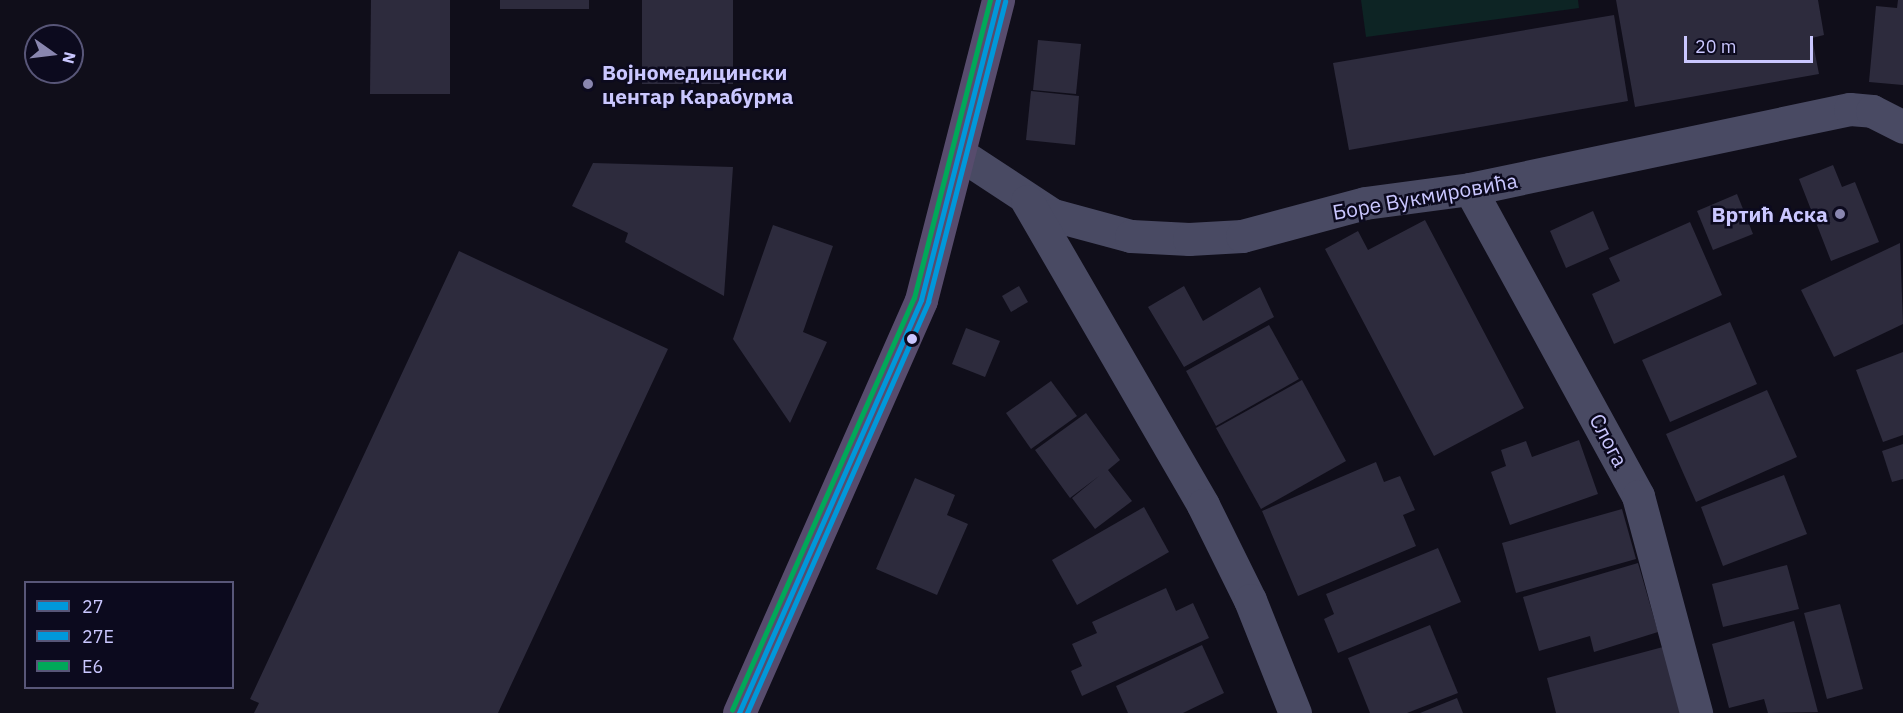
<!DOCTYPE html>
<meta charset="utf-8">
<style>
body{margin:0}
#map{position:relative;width:1903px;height:713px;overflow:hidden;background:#100e1a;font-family:"IBM Plex Sans",sans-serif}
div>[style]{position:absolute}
.green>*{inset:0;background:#0d2424}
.building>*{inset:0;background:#2d2b3d}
.minor>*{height:33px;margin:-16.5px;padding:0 16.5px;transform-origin:16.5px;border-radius:16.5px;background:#494a63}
.major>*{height:33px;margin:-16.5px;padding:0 16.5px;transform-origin:16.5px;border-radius:16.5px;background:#574c6d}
.bus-1>*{height:4.5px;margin:-2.25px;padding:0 2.25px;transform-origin:2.25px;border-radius:2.25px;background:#0098da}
.bus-2>*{height:4.5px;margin:-2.25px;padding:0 2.25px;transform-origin:2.25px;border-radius:2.25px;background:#0098da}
.bus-3>*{height:4.5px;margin:-2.25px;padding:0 2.25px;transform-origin:2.25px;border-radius:2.25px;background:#00a859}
.dots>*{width:16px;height:16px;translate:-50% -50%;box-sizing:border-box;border:3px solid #0c0a1e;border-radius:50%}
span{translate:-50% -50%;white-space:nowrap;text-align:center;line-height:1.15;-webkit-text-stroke:5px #0c0a1e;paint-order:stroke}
.poi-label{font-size:21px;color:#cac7ff;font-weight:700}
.left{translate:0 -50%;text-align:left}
.right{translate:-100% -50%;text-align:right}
.street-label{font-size:21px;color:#cac7ff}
.legend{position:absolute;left:24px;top:581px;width:210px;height:108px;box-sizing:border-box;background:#0c0a1e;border:2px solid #585678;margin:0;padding:8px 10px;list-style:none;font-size:18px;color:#cac7ff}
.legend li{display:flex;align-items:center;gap:12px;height:30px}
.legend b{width:30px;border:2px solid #585678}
.north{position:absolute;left:24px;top:24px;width:60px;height:60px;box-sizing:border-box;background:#0c0a1e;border:2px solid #585678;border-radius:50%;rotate:104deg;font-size:16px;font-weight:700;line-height:24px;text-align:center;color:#cac7ff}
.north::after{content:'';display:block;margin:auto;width:21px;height:27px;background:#8986af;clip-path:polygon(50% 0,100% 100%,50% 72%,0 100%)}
.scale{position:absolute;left:1684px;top:36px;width:129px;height:27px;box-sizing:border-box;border:3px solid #cac7ff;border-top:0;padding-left:8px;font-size:18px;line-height:21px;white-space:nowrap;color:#cac7ff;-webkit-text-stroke:4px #0c0a1e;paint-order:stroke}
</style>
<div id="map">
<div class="green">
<i style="clip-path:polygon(1361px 0,1578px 0,1579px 8px,1366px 37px)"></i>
</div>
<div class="building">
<i style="clip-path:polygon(371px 0,450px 0,450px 94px,370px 94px)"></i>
<i style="clip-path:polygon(500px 0,589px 0,589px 9px,500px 9px)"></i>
<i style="clip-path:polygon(642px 0,733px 0,733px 84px,642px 84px)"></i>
<i style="clip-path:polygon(1616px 0,1818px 0,1824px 35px,1812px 38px,1819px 74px,1635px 107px)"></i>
<i style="clip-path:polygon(1898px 0,1903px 0,1903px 85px,1869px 82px,1876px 6px,1897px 8px)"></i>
<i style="clip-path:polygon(1614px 15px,1628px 101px,1349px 150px,1333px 63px)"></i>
<i style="clip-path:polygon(1038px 40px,1081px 44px,1076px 94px,1033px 90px)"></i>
<i style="clip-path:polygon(1031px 91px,1079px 96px,1075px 145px,1026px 140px)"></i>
<i style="clip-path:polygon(593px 163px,733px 167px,724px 296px,625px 242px,628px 233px,572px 206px)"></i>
<i style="clip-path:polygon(1833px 165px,1842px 187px,1855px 182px,1879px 242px,1831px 261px,1799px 179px)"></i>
<i style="clip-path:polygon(1737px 194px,1753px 234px,1713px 250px,1697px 211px)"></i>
<i style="clip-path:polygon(1593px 211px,1609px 249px,1566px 268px,1550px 231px)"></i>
<i style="clip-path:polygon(1425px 220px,1524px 408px,1434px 456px,1325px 249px,1358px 231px,1368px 250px)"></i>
<i style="clip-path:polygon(1690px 222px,1722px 295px,1614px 344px,1592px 294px,1620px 281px,1609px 258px)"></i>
<i style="clip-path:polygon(773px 225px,833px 246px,803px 332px,827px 342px,790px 423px,733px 339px)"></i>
<i style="clip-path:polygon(1900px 243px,1903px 324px,1834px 357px,1801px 290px)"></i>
<i style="clip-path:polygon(459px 251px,668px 349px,498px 713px,254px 713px,259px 703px,250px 699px)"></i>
<i style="clip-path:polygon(1019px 286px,1028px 302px,1011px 312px,1002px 296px)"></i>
<i style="clip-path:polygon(1184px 286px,1203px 321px,1260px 287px,1274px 317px,1184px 367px,1148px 307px)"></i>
<i style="clip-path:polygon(1730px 322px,1757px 384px,1670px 422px,1642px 360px)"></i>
<i style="clip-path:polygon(1269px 325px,1299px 379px,1216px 426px,1186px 371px)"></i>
<i style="clip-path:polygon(966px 328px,1000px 341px,985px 377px,952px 364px)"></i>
<i style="clip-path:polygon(1903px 352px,1903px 435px,1883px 442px,1856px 370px)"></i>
<i style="clip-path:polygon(1302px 380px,1346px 461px,1261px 509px,1216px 428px)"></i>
<i style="clip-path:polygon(1051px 381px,1077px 416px,1031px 449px,1006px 413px)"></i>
<i style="clip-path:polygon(1767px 390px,1797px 457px,1696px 502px,1666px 434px)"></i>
<i style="clip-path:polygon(1086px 413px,1120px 460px,1108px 470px,1132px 501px,1095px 529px,1072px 498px,1099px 476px,1070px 498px,1035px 450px)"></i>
<i style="clip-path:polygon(1579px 440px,1598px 494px,1510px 525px,1491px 472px,1506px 466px,1501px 450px,1526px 441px,1532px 457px)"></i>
<i style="clip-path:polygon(1903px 444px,1903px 479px,1892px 482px,1882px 451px)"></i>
<i style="clip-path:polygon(1376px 462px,1384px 482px,1400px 476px,1415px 510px,1403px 515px,1416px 546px,1298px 596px,1262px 511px)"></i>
<i style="clip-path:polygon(1784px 475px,1807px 534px,1723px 566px,1701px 507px)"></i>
<i style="clip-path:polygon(915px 478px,955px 495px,947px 515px,968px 524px,937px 595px,876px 569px)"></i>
<i style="clip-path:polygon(1144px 507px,1169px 552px,1077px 605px,1052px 560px)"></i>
<i style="clip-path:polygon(1622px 509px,1636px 559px,1516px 593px,1502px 543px)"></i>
<i style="clip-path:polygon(1438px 548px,1461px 602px,1338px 653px,1324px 619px,1334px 614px,1326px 594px)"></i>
<i style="clip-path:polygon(1638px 563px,1658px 632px,1594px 652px,1590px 636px,1539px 651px,1523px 597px)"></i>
<i style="clip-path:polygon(1787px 565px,1799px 609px,1723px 627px,1712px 584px)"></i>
<i style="clip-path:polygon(1166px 588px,1176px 611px,1193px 603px,1209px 638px,1082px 696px,1071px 671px,1082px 666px,1072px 644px,1097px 633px,1092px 622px)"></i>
<i style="clip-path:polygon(1840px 604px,1863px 689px,1827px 699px,1804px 613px)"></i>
<i style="clip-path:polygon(1794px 621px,1818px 712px,1768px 713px,1764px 699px,1729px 708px,1712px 644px)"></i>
<i style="clip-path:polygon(1430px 625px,1458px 693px,1407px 713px,1370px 713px,1348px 658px)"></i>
<i style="clip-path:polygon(1202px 645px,1224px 693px,1183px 713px,1128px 713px,1116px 686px)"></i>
<i style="clip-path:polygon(1663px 647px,1680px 713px,1556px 713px,1547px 678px)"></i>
<i style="clip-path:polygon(1457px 698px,1463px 713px,1420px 713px)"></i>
</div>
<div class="minor">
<i style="left:960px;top:154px;width:111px;rotate:33.3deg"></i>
<i style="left:1053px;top:215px;width:81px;rotate:15.1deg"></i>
<i style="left:1131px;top:236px;width:58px;rotate:3deg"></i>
<i style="left:1189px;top:239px;width:53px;rotate:-3.2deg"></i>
<i style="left:1242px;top:236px;width:127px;rotate:-15deg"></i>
<i style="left:1365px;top:203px;width:106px;rotate:-7.6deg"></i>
<i style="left:1470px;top:189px;width:388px;rotate:-11.9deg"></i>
<i style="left:1850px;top:109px;width:22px;rotate:5deg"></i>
<i style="left:1872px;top:111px;width:35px;rotate:27deg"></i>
<i style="left:1470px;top:189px;width:350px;rotate:61.3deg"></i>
<i style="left:1638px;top:496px;width:225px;rotate:75deg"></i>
<i style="left:1027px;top:201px;width:351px;rotate:59.9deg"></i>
<i style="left:1203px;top:505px;width:106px;rotate:63.7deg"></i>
<i style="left:1250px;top:600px;width:122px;rotate:68.3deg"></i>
</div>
<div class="major">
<i style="left:739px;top:713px;width:451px;rotate:-66.2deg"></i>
<i style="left:921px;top:300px;width:310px;rotate:-75.6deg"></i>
</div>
<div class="bus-1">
<i style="left:739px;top:713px;width:451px;rotate:-66.2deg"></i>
<i style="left:921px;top:300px;width:310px;rotate:-75.6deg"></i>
</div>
<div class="bus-2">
<i style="left:747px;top:713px;width:449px;rotate:-66.2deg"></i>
<i style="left:928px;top:302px;width:310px;rotate:-75.6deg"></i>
</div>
<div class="bus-3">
<i style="left:732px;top:710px;width:450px;rotate:-66.2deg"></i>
<i style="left:914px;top:298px;width:308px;rotate:-75.7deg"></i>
</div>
<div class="dots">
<i style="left:588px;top:84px;background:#8986af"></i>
<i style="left:1840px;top:214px;background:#8986af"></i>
<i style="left:912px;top:339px;background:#cac7ff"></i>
</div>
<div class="poi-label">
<span class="left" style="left:602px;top:84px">Војномедицински<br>центар Карабурма</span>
<span class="right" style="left:1828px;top:214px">Вртић Аска</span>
</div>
<div class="street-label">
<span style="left:1425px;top:196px;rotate:-10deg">Боре Вукмировића</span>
<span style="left:1609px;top:440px;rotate:62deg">Слога</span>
</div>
<ul class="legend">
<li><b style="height:8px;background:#0098da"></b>27</li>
<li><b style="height:8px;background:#0098da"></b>27E</li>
<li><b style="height:8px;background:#00a859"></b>E6</li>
</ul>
<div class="north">N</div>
<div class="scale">20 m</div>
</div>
